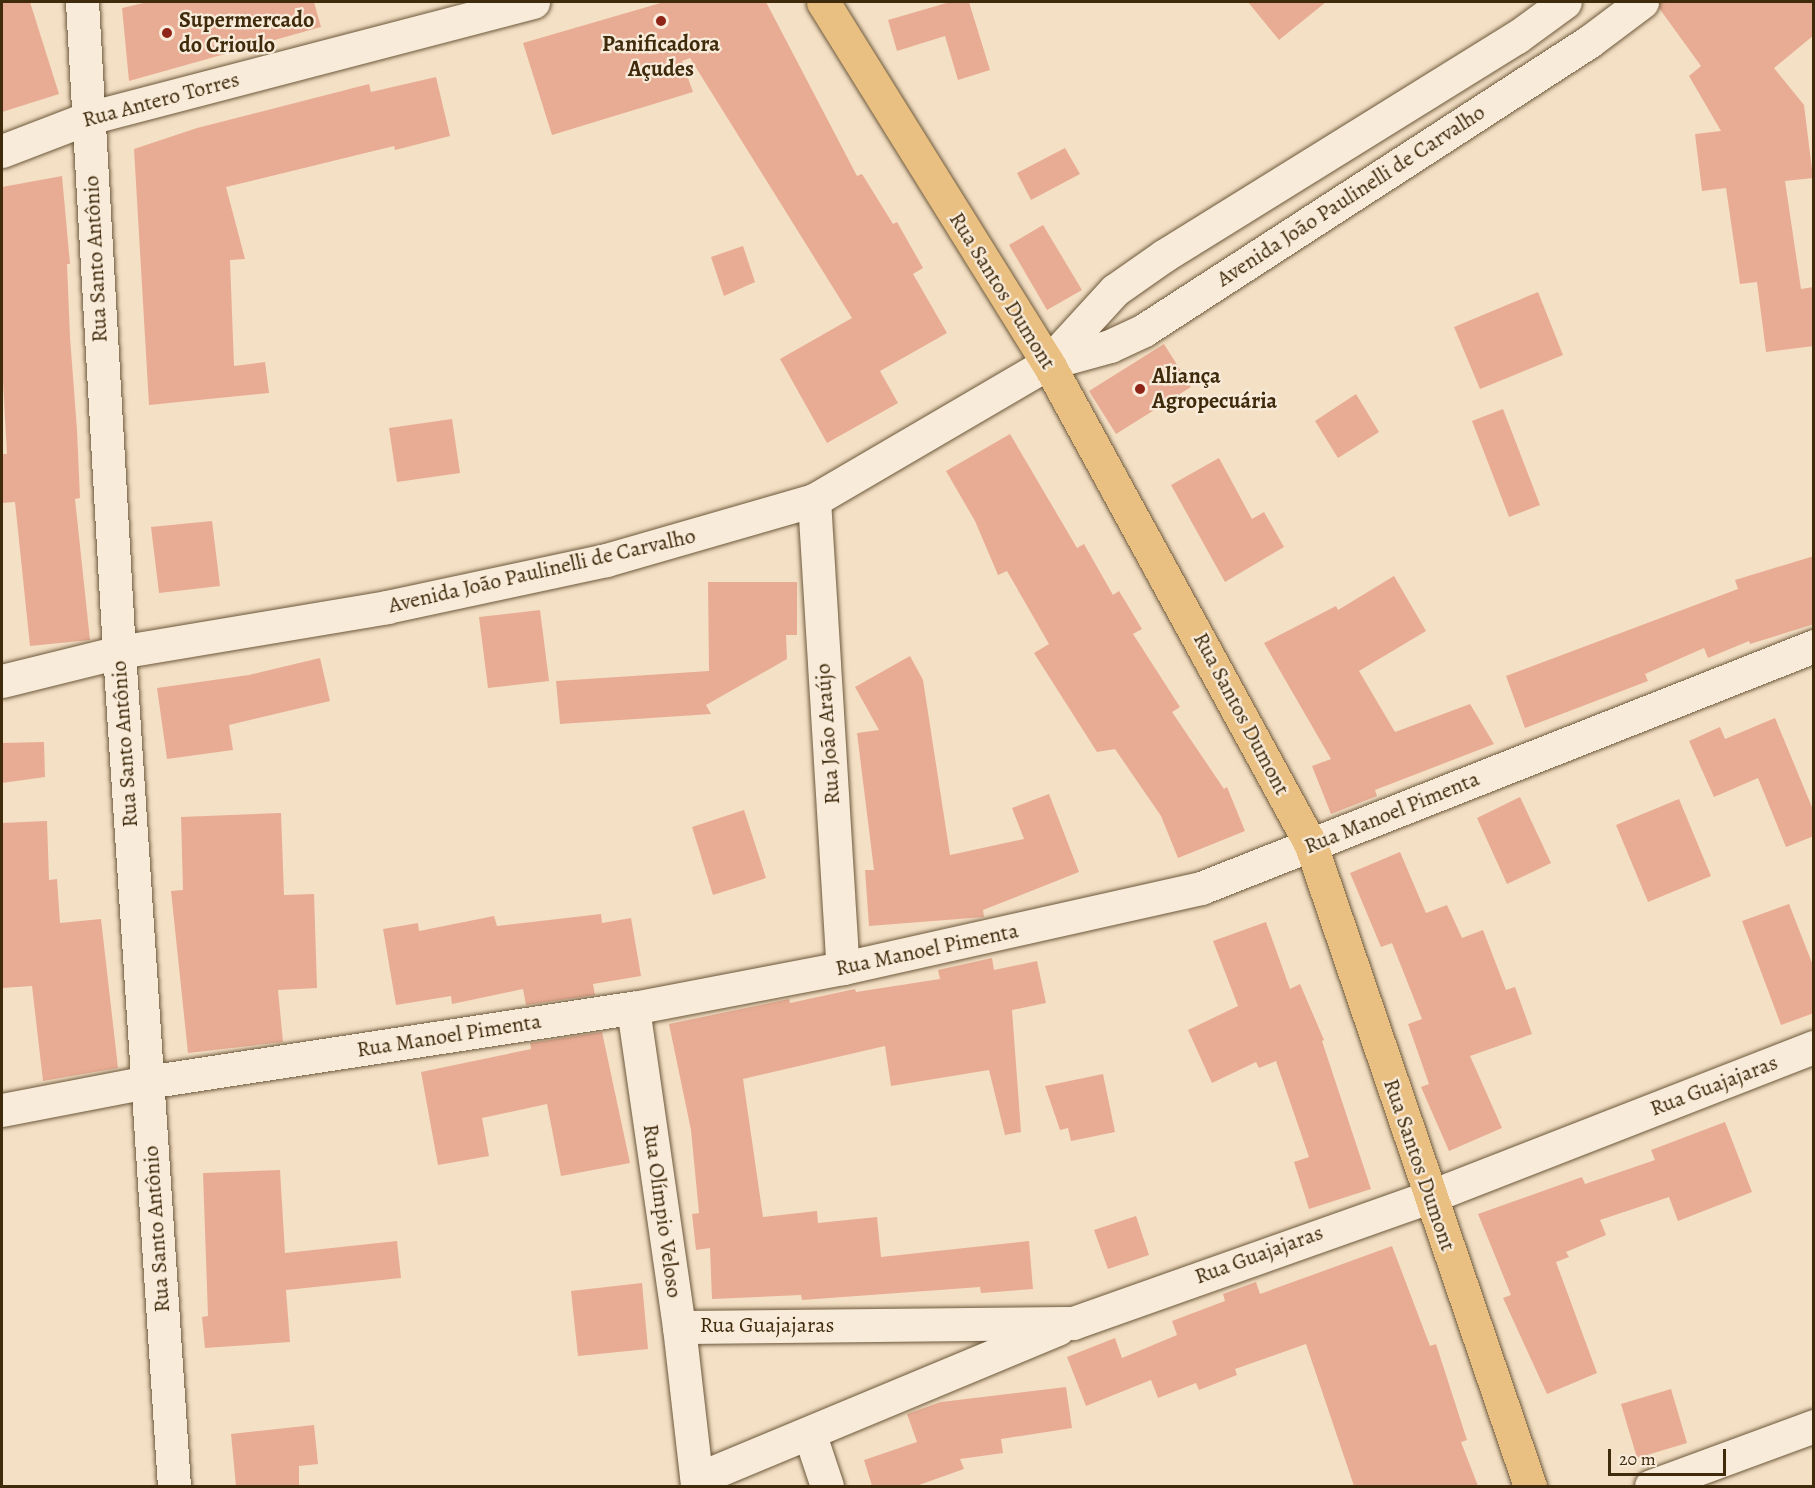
<!DOCTYPE html>
<meta charset="utf-8">
<style>
body{margin:0}
#map{position:relative;width:1815px;height:1488px;overflow:hidden;background:#f4e0c5;font-family:Alegreya,serif}
div>[style]{position:absolute}
.building>*{inset:0;background:#e8ac94}
.roads{filter:drop-shadow(0 0 2px #6c583a) drop-shadow(0 0 2px #6c583a)}
.minor>*{height:33px;margin:-16.5px;padding:0 16.5px;transform-origin:16.5px;border-radius:16.5px;background:#f8ebd9}
.major>*{height:33px;margin:-16.5px;padding:0 16.5px;transform-origin:16.5px;border-radius:16.5px;background:#eac082}
.dots>*{width:16px;height:16px;translate:-50% -50%;box-sizing:border-box;border:3px solid #f8ebd9;border-radius:50%}
span{translate:-50% -50%;white-space:nowrap;text-align:center;line-height:1.15;-webkit-text-stroke:4.5px #f8ebd9;paint-order:stroke}
.poi-label{font-size:22px;color:#3f2a0c;font-weight:700}
.left{translate:0 -50%;text-align:left}
.street-label{font-size:22px;color:#3f2a0c}
.frame{position:absolute;inset:0;border:3px solid #3f2a0c;pointer-events:none}
.scale{position:absolute;left:1608px;top:1449px;width:118px;height:27px;box-sizing:border-box;border:3px solid #3f2a0c;border-top:0;padding-left:8px;font-size:18px;line-height:21px;white-space:nowrap;color:#3f2a0c;-webkit-text-stroke:4px #f8ebd9;paint-order:stroke}
</style>
<div id="map">
<div class="building">
<div style="clip-path:polygon(2px 2px,30px 2px,59px 94px,2px 112px)"></div>
<div style="clip-path:polygon(148px 2px,314px 2px,321px 27px,129px 81px,122px 8px)"></div>
<div style="clip-path:polygon(664px 2px,766px 2px,857px 176px,862px 174px,893px 224px,897px 222px,923px 268px,913px 274px,947px 333px,880px 371px,898px 403px,827px 443px,780px 359px,852px 318px,690px 58px,682px 61px,693px 92px,552px 135px,523px 43px)"></div>
<div style="clip-path:polygon(950px 2px,969px 2px,990px 70px,958px 80px,945px 36px,897px 51px,888px 20px)"></div>
<div style="clip-path:polygon(1248px 2px,1326px 2px,1279px 40px)"></div>
<div style="clip-path:polygon(1660px 2px,1814px 2px,1814px 35px,1774px 68px,1804px 105px,1813px 178px,1785px 181px,1801px 289px,1814px 287px,1814px 346px,1766px 352px,1757px 282px,1740px 284px,1726px 188px,1702px 191px,1695px 134px,1721px 131px,1689px 76px,1701px 66px,1659px 8px)"></div>
<div style="clip-path:polygon(436px 77px,450px 136px,395px 150px,394px 146px,226px 187px,245px 259px,230px 260px,234px 366px,265px 362px,269px 393px,149px 405px,134px 149px,197px 128px,369px 84px,371px 92px)"></div>
<div style="clip-path:polygon(1065px 148px,1080px 174px,1031px 200px,1017px 173px)"></div>
<div style="clip-path:polygon(62px 176px,70px 264px,67px 264px,70px 337px,77px 430px,80px 498px,75px 499px,90px 640px,30px 646px,15px 502px,2px 503px,2px 454px,7px 454px,2px 363px,2px 187px)"></div>
<div style="clip-path:polygon(1043px 225px,1082px 290px,1047px 310px,1009px 245px)"></div>
<div style="clip-path:polygon(743px 246px,755px 282px,724px 296px,711px 257px)"></div>
<div style="clip-path:polygon(1538px 292px,1563px 355px,1480px 389px,1454px 327px)"></div>
<div style="clip-path:polygon(1164px 344px,1191px 387px,1116px 434px,1089px 391px)"></div>
<div style="clip-path:polygon(1356px 394px,1379px 432px,1338px 458px,1315px 421px)"></div>
<div style="clip-path:polygon(1503px 409px,1540px 505px,1509px 517px,1472px 421px)"></div>
<div style="clip-path:polygon(452px 419px,460px 473px,397px 482px,389px 428px)"></div>
<div style="clip-path:polygon(1010px 434px,1077px 548px,1084px 544px,1113px 595px,1119px 591px,1142px 629px,1133px 634px,1180px 707px,1172px 712px,1224px 789px,1227px 787px,1245px 831px,1178px 858px,1161px 816px,1115px 749px,1097px 752px,1034px 653px,1049px 644px,1007px 571px,998px 575px,975px 521px,946px 471px)"></div>
<div style="clip-path:polygon(1219px 458px,1252px 519px,1264px 512px,1284px 547px,1225px 582px,1171px 485px)"></div>
<div style="clip-path:polygon(212px 521px,220px 586px,159px 593px,151px 527px)"></div>
<div style="clip-path:polygon(1814px 556px,1814px 624px,1750px 644px,1749px 641px,1708px 658px,1704px 648px,1645px 674px,1648px 681px,1525px 728px,1506px 676px,1738px 589px,1735px 580px)"></div>
<div style="clip-path:polygon(1394px 576px,1426px 631px,1359px 671px,1395px 732px,1470px 704px,1494px 744px,1375px 790px,1377px 796px,1331px 814px,1312px 766px,1331px 759px,1264px 643px,1336px 606px,1338px 610px)"></div>
<div style="clip-path:polygon(708px 582px,797px 582px,797px 635px,786px 635px,787px 659px,706px 705px,711px 714px,560px 724px,556px 681px,709px 671px)"></div>
<div style="clip-path:polygon(540px 610px,549px 681px,488px 688px,479px 617px)"></div>
<div style="clip-path:polygon(910px 656px,923px 680px,950px 855px,1024px 839px,1012px 808px,1049px 794px,1079px 872px,983px 910px,984px 917px,869px 926px,865px 870px,874px 870px,857px 733px,879px 730px,855px 687px)"></div>
<div style="clip-path:polygon(320px 658px,330px 701px,229px 725px,233px 750px,167px 759px,157px 688px,249px 675px)"></div>
<div style="clip-path:polygon(1775px 718px,1814px 812px,1814px 836px,1786px 847px,1758px 778px,1714px 797px,1689px 741px,1720px 727px,1725px 739px)"></div>
<div style="clip-path:polygon(44px 742px,45px 777px,2px 783px,2px 743px)"></div>
<div style="clip-path:polygon(1520px 797px,1551px 863px,1507px 884px,1477px 818px)"></div>
<div style="clip-path:polygon(1679px 799px,1711px 876px,1648px 902px,1616px 825px)"></div>
<div style="clip-path:polygon(744px 810px,766px 878px,713px 895px,692px 827px)"></div>
<div style="clip-path:polygon(281px 813px,284px 895px,314px 894px,317px 988px,278px 990px,283px 1042px,188px 1053px,171px 891px,183px 890px,181px 817px)"></div>
<div style="clip-path:polygon(47px 821px,49px 880px,57px 879px,60px 923px,101px 919px,118px 1068px,43px 1081px,32px 986px,2px 988px,2px 823px)"></div>
<div style="clip-path:polygon(1400px 852px,1426px 913px,1447px 905px,1462px 938px,1483px 930px,1506px 990px,1515px 987px,1532px 1034px,1470px 1056px,1502px 1128px,1449px 1151px,1421px 1087px,1429px 1084px,1408px 1024px,1422px 1019px,1392px 943px,1381px 947px,1350px 873px)"></div>
<div style="clip-path:polygon(1789px 904px,1814px 968px,1814px 1013px,1781px 1025px,1742px 921px)"></div>
<div style="clip-path:polygon(601px 914px,602px 923px,631px 918px,641px 976px,593px 984px,595px 995px,526px 1005px,523px 989px,452px 1004px,451px 996px,396px 1005px,383px 929px,418px 923px,419px 931px,494px 916px,497px 926px)"></div>
<div style="clip-path:polygon(1266px 922px,1290px 989px,1300px 984px,1324px 1040px,1322px 1041px,1371px 1189px,1309px 1209px,1294px 1162px,1309px 1157px,1276px 1061px,1259px 1068px,1256px 1062px,1212px 1083px,1188px 1030px,1238px 1006px,1213px 941px)"></div>
<div style="clip-path:polygon(992px 958px,994px 970px,1037px 961px,1046px 1003px,1012px 1010px,1021px 1132px,1005px 1135px,989px 1070px,891px 1086px,885px 1046px,743px 1079px,763px 1217px,817px 1211px,818px 1223px,877px 1217px,881px 1257px,1029px 1241px,1033px 1289px,981px 1293px,980px 1287px,802px 1300px,801px 1295px,712px 1299px,710px 1248px,696px 1250px,692px 1214px,699px 1213px,691px 1130px,669px 1024px,789px 999px,790px 1003px,855px 989px,856px 992px,940px 979px,938px 970px)"></div>
<div style="clip-path:polygon(602px 1032px,630px 1163px,561px 1176px,547px 1104px,482px 1118px,489px 1156px,438px 1165px,421px 1072px,531px 1049px,530px 1043px)"></div>
<div style="clip-path:polygon(1103px 1074px,1115px 1132px,1071px 1141px,1068px 1128px,1060px 1130px,1045px 1086px)"></div>
<div style="clip-path:polygon(1725px 1122px,1752px 1192px,1678px 1221px,1669px 1197px,1600px 1220px,1606px 1235px,1566px 1252px,1569px 1257px,1556px 1262px,1597px 1373px,1547px 1394px,1503px 1298px,1511px 1295px,1478px 1214px,1582px 1177px,1585px 1184px,1655px 1160px,1651px 1150px)"></div>
<div style="clip-path:polygon(280px 1170px,285px 1253px,397px 1241px,401px 1278px,286px 1290px,290px 1342px,205px 1348px,202px 1317px,208px 1316px,203px 1173px)"></div>
<div style="clip-path:polygon(1136px 1216px,1149px 1255px,1108px 1269px,1094px 1230px)"></div>
<div style="clip-path:polygon(1392px 1246px,1430px 1346px,1436px 1344px,1467px 1440px,1461px 1442px,1478px 1486px,1354px 1486px,1306px 1344px,1235px 1369px,1237px 1375px,1199px 1390px,1196px 1383px,1158px 1398px,1151px 1380px,1086px 1406px,1067px 1357px,1115px 1338px,1122px 1358px,1177px 1335px,1172px 1321px,1225px 1301px,1223px 1294px,1256px 1282px,1260px 1294px)"></div>
<div style="clip-path:polygon(642px 1283px,648px 1349px,578px 1356px,571px 1291px)"></div>
<div style="clip-path:polygon(1066px 1387px,1072px 1428px,1001px 1439px,1003px 1453px,960px 1459px,964px 1469px,916px 1486px,872px 1486px,864px 1460px,917px 1442px,907px 1414px,941px 1402px)"></div>
<div style="clip-path:polygon(1671px 1389px,1687px 1443px,1637px 1458px,1621px 1404px)"></div>
<div style="clip-path:polygon(314px 1425px,318px 1464px,299px 1466px,299px 1486px,236px 1486px,231px 1434px)"></div>
</div>
<div class="roads">
<div class="minor">
<div style="left:82px;top:2px;width:651px;rotate:86.74deg"></div>
<div style="left:119px;top:652px;width:836px;rotate:86.23deg"></div>
<div style="left:2px;top:151px;width:92px;rotate:-21deg"></div>
<div style="left:88px;top:118px;width:460px;rotate:-14.6deg"></div>
<div style="left:1048px;top:363px;width:99px;rotate:-47.5deg"></div>
<div style="left:1115px;top:290px;width:61px;rotate:-35deg"></div>
<div style="left:1165px;top:255px;width:414px;rotate:-31.8deg"></div>
<div style="left:1517px;top:37px;width:59px;rotate:-36.1deg"></div>
<div style="left:814px;top:500px;width:469px;rotate:86.5deg"></div>
<div style="left:2px;top:681px;width:121px;rotate:-13.9deg"></div>
<div style="left:119px;top:652px;width:272px;rotate:-9.5deg"></div>
<div style="left:387px;top:607px;width:224px;rotate:-12.1deg"></div>
<div style="left:606px;top:560px;width:216px;rotate:-16.1deg"></div>
<div style="left:814px;top:500px;width:271px;rotate:-30.3deg"></div>
<div style="left:1048px;top:363px;width:64px;rotate:-15.3deg"></div>
<div style="left:1110px;top:346px;width:38px;rotate:-25deg"></div>
<div style="left:1144px;top:330px;width:531px;rotate:-32.94deg"></div>
<div style="left:1590px;top:41px;width:65px;rotate:-36.9deg"></div>
<div style="left:633px;top:1008px;width:322px;rotate:81.8deg"></div>
<div style="left:679px;top:1327px;width:160px;rotate:83.5deg"></div>
<div style="left:2px;top:1110px;width:148px;rotate:-10.9deg"></div>
<div style="left:147px;top:1082px;width:492px;rotate:-8.7deg"></div>
<div style="left:633px;top:1008px;width:214px;rotate:-10.8deg"></div>
<div style="left:843px;top:968px;width:367px;rotate:-12.6deg"></div>
<div style="left:1201px;top:888px;width:659px;rotate:-21.54deg"></div>
<div style="left:679px;top:1327px;width:394px;rotate:-0.6deg"></div>
<div style="left:1073px;top:1323px;width:378px;rotate:-19.5deg"></div>
<div style="left:1429px;top:1197px;width:413px;rotate:-21.3deg"></div>
<div style="left:810px;top:1435px;width:54px;rotate:71.6deg"></div>
<div style="left:697px;top:1479px;width:391px;rotate:-22.6deg"></div>
<div style="left:1651px;top:1486px;width:174px;rotate:-20.2deg"></div>
</div>
<div class="major">
<div style="left:823px;top:2px;width:425px;rotate:58.1deg"></div>
<div style="left:1048px;top:363px;width:549px;rotate:61.38deg"></div>
<div style="left:1311px;top:845px;width:677px;rotate:71.14deg"></div>
</div>
</div>
<div class="dots">
<div style="left:661px;top:21px;background:#8f2418"></div>
<div style="left:167px;top:33px;background:#8f2418"></div>
<div style="left:1140px;top:389px;background:#8f2418"></div>
</div>
<div class="poi-label">
<span class="left" style="left:179px;top:33px">Supermercado<br>do Crioulo</span>
<span style="left:661px;top:57px">Panificadora<br>Açudes</span>
<span class="left" style="left:1152px;top:389px">Aliança<br>Agropecuária</span>
</div>
<div class="street-label">
<span style="left:161px;top:100px;rotate:-15deg">Rua Antero Torres</span>
<span style="left:1351px;top:196px;rotate:-33deg">Avenida João Paulinelli de Carvalho</span>
<span style="left:96px;top:259px;rotate:-93deg">Rua Santo Antônio</span>
<span style="left:1002px;top:291px;rotate:58deg">Rua Santos Dumont</span>
<span style="left:542px;top:571px;rotate:-13deg">Avenida João Paulinelli de Carvalho</span>
<span style="left:1241px;top:714px;rotate:62deg">Rua Santos Dumont</span>
<span style="left:828px;top:734px;rotate:-94deg">Rua João Araújo</span>
<span style="left:125px;top:744px;rotate:-94deg">Rua Santo Antônio</span>
<span style="left:1392px;top:813px;rotate:-22deg">Rua Manoel Pimenta</span>
<span style="left:927px;top:950px;rotate:-12deg">Rua Manoel Pimenta</span>
<span style="left:449px;top:1036px;rotate:-9deg">Rua Manoel Pimenta</span>
<span style="left:1714px;top:1086px;rotate:-21deg">Rua Guajajaras</span>
<span style="left:1419px;top:1165px;rotate:71deg">Rua Santos Dumont</span>
<span style="left:662px;top:1211px;rotate:82deg">Rua Olímpio Veloso</span>
<span style="left:157px;top:1229px;rotate:-94deg">Rua Santo Antônio</span>
<span style="left:1259px;top:1255px;rotate:-20deg">Rua Guajajaras</span>
<span style="left:767px;top:1326px">Rua Guajajaras</span>
</div>
<div class="frame"></div>
<div class="scale">20 m</div>
</div>
